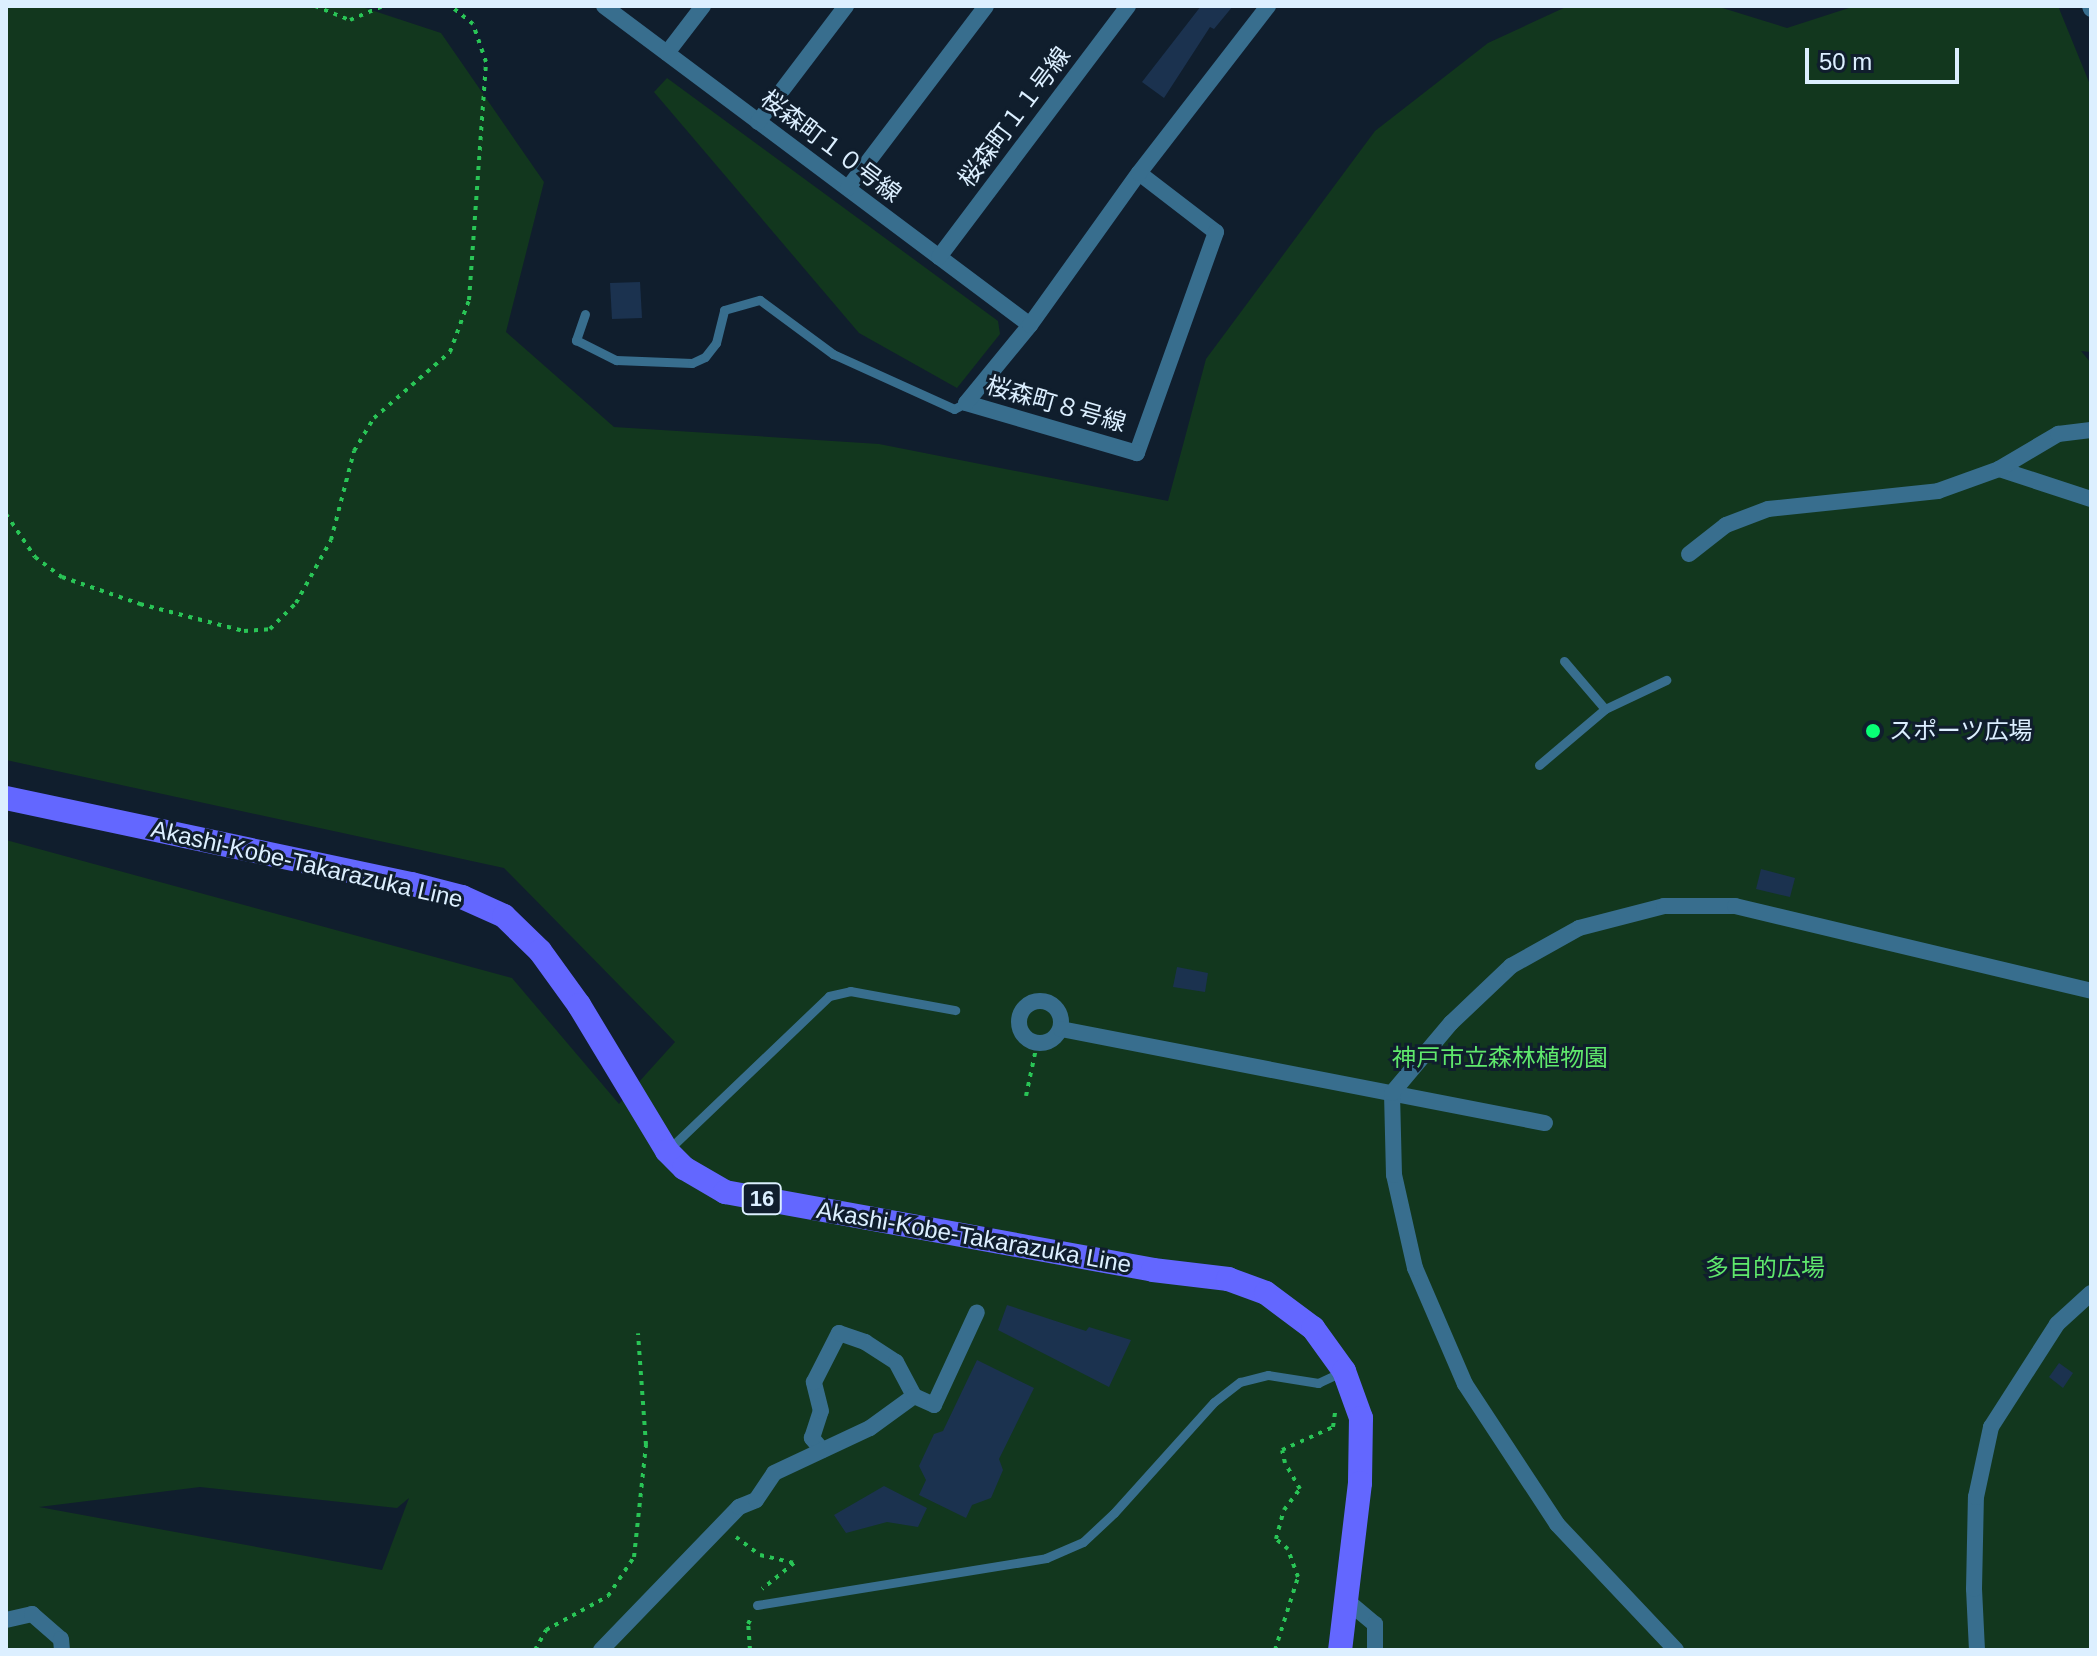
<!DOCTYPE html>
<meta charset="utf-8">
<style>
body{margin:0}
#map{position:relative;width:2097px;height:1656px;overflow:hidden;background:#101e2d;font-family:Helvetica,"Noto Sans JP",sans-serif}
div>[style]{position:absolute}
.green>*{inset:0;background:#12371e}
.building>*{inset:0;background:#1b324f}
.path>*{height:4px;margin-top:-2px;transform-origin:0;background:repeating-linear-gradient(90deg,#29c556 0 4px,transparent 0 10px)}
.lane>*{height:9px;margin:-4.5px;padding:0 4.5px;transform-origin:4.5px;border-radius:4.5px;background:#386e8e}
.street>*{height:16px;margin:-8px;padding:0 8px;transform-origin:8px;border-radius:8px;background:#386e8e}
.street>.ring{margin:-8px;padding:0;box-sizing:content-box;background:none;border:16px solid #386e8e;border-radius:50%}
.primary>*{height:24px;margin:-12px;padding:0 12px;transform-origin:12px;border-radius:12px;background:#6367ff}
.dots>*{width:22px;height:22px;translate:-50% -50%;box-sizing:border-box;border:4px solid #101e2d;border-radius:50%}
span{translate:-50% -50%;white-space:nowrap;text-align:center;line-height:1.15;-webkit-text-stroke:6px #101e2d;paint-order:stroke}
.shield-label span{padding:2px 6px;background:#101e2d;border:2px solid;border-radius:6px;-webkit-text-stroke-width:0}
.shield-label{font-size:22px;color:#dcefff;font-weight:700}
.street-label{font-size:24px;color:#dcefff}
.poi-label{font-size:24px;color:#dcefff}
.left{translate:0 -50%;text-align:left}
.park-label{font-size:24px;color:#5fe86c}
.frame{position:absolute;inset:0;border:8px solid #dcefff;pointer-events:none}
.scale{position:absolute;left:1805px;top:48px;width:154px;height:36px;box-sizing:border-box;border:4px solid #dcefff;border-top:0;padding-left:10px;font-size:24px;line-height:28px;white-space:nowrap;color:#dcefff;-webkit-text-stroke:6px #101e2d;paint-order:stroke}
</style>
<div id="map">
<div class="green">
<div style="clip-path:polygon(evenodd,6px 6px,359px 6px,441px 33px,544px 182px,506px 332px,614px 427px,879px 444px,1168px 501px,1206px 359px,1375px 131px,1488px 43px,1568px 6px,1716px 6px,1787px 28px,1855px 6px,2058px 6px,2091px 87px,2091px 352px,2081px 351px,2091px 363px,2091px 1650px,6px 1650px,6px 840px,512px 978px,619px 1104px,675px 1042px,504px 868px,6px 760px,6px 6px,200px 1487px,397px 1508px,409px 1498px,382px 1570px,39px 1507px,200px 1487px)"></div>
<div style="clip-path:polygon(667px 78px,998px 321px,1000px 334px,957px 388px,859px 333px,654px 92px)"></div>
</div>
<div class="building">
<div style="clip-path:polygon(1201px 6px,1233px 6px,1214px 29px,1210px 27px,1164px 98px,1142px 82px)"></div>
<div style="clip-path:polygon(640px 282px,642px 318px,612px 319px,610px 283px)"></div>
<div style="clip-path:polygon(1761px 869px,1795px 878px,1790px 897px,1756px 889px)"></div>
<div style="clip-path:polygon(1177px 967px,1208px 973px,1205px 992px,1173px 987px)"></div>
<div style="clip-path:polygon(1007px 1305px,1086px 1331px,1089px 1327px,1131px 1340px,1109px 1387px,998px 1330px)"></div>
<div style="clip-path:polygon(977px 1360px,1034px 1388px,999px 1459px,1003px 1470px,991px 1498px,972px 1505px,966px 1518px,919px 1495px,926px 1480px,919px 1466px,934px 1434px,943px 1431px)"></div>
<div style="clip-path:polygon(2059px 1363px,2073px 1373px,2063px 1388px,2049px 1377px)"></div>
<div style="clip-path:polygon(884px 1486px,927px 1508px,918px 1527px,887px 1522px,846px 1533px,834px 1515px)"></div>
</div>
<div class="path">
<div style="left:315px;top:6px;width:38px;rotate:22deg"></div>
<div style="left:350px;top:20px;width:36px;rotate:-23deg"></div>
<div style="left:6px;top:514px;width:52px;rotate:56deg"></div>
<div style="left:35px;top:557px;width:34px;rotate:37deg"></div>
<div style="left:62px;top:577px;width:83px;rotate:19.1deg"></div>
<div style="left:140px;top:604px;width:107px;rotate:14.6deg"></div>
<div style="left:244px;top:631px;width:26px;rotate:-4deg"></div>
<div style="left:270px;top:629px;width:37px;rotate:-45deg"></div>
<div style="left:296px;top:603px;width:72px;rotate:-60.9deg"></div>
<div style="left:331px;top:540px;width:92px;rotate:-75.5deg"></div>
<div style="left:354px;top:451px;width:39px;rotate:-59deg"></div>
<div style="left:374px;top:418px;width:101px;rotate:-41deg"></div>
<div style="left:450px;top:352px;width:55px;rotate:-69.9deg"></div>
<div style="left:469px;top:300px;width:239px;rotate:-85.9deg"></div>
<div style="left:486px;top:62px;width:40px;rotate:-108.9deg"></div>
<div style="left:473px;top:24px;width:28px;rotate:-141deg"></div>
<div style="left:1026px;top:1096px;width:53px;rotate:-78.1deg"></div>
<div style="left:736px;top:1537px;width:30px;rotate:37deg"></div>
<div style="left:760px;top:1555px;width:35px;rotate:13deg"></div>
<div style="left:794px;top:1563px;width:41px;rotate:140.9deg"></div>
<div style="left:535px;top:1650px;width:23px;rotate:-61deg"></div>
<div style="left:546px;top:1630px;width:71px;rotate:-28.7deg"></div>
<div style="left:608px;top:1596px;width:47px;rotate:-56.3deg"></div>
<div style="left:634px;top:1557px;width:113px;rotate:-83.9deg"></div>
<div style="left:646px;top:1445px;width:112px;rotate:-94.1deg"></div>
<div style="left:750px;top:1650px;width:26px;rotate:-94deg"></div>
<div style="left:748px;top:1624px;width:9px;rotate:-63deg"></div>
<div style="left:1275px;top:1650px;width:77px;rotate:-72.5deg"></div>
<div style="left:1298px;top:1577px;width:30px;rotate:-110deg"></div>
<div style="left:1288px;top:1549px;width:16px;rotate:-140deg"></div>
<div style="left:1276px;top:1539px;width:30px;rotate:-75deg"></div>
<div style="left:1284px;top:1510px;width:26px;rotate:-53deg"></div>
<div style="left:1300px;top:1489px;width:30px;rotate:-120deg"></div>
<div style="left:1285px;top:1463px;width:13px;rotate:-103deg"></div>
<div style="left:1282px;top:1450px;width:56px;rotate:-24.3deg"></div>
<div style="left:1333px;top:1427px;width:15px;rotate:-82deg"></div>
</div>
<div class="lane">
<div style="left:585px;top:314px;width:28px;rotate:109deg"></div>
<div style="left:576px;top:340px;width:45px;rotate:26.6deg"></div>
<div style="left:616px;top:360px;width:76px;rotate:2.3deg"></div>
<div style="left:692px;top:363px;width:14px;rotate:-25deg"></div>
<div style="left:705px;top:357px;width:18px;rotate:-52deg"></div>
<div style="left:716px;top:343px;width:34px;rotate:-76deg"></div>
<div style="left:724px;top:310px;width:37px;rotate:-16deg"></div>
<div style="left:760px;top:300px;width:91px;rotate:36.5deg"></div>
<div style="left:833px;top:354px;width:133px;rotate:24.4deg"></div>
<div style="left:954px;top:409px;width:13px;rotate:-27deg"></div>
<div style="left:1564px;top:661px;width:63px;rotate:49.5deg"></div>
<div style="left:1539px;top:765px;width:87px;rotate:-40.3deg"></div>
<div style="left:1605px;top:709px;width:68px;rotate:-25.4deg"></div>
<div style="left:667px;top:1151px;width:224px;rotate:-43.7deg"></div>
<div style="left:829px;top:996px;width:22px;rotate:-13deg"></div>
<div style="left:850px;top:991px;width:107px;rotate:10.3deg"></div>
<div style="left:757px;top:1605px;width:293px;rotate:-9.2deg"></div>
<div style="left:1046px;top:1558px;width:40px;rotate:-23.4deg"></div>
<div style="left:1083px;top:1542px;width:42px;rotate:-43.1deg"></div>
<div style="left:1114px;top:1513px;width:149px;rotate:-48deg"></div>
<div style="left:1214px;top:1402px;width:33px;rotate:-38deg"></div>
<div style="left:1240px;top:1382px;width:29px;rotate:-14deg"></div>
<div style="left:1268px;top:1375px;width:51px;rotate:9.1deg"></div>
<div style="left:1318px;top:1383px;width:29px;rotate:-25deg"></div>
</div>
<div class="street">
<div style="left:604px;top:6px;width:532px;rotate:36.83deg"></div>
<div style="left:2090px;top:6px;width:3px;rotate:72deg"></div>
<div style="left:667px;top:53px;width:59px;rotate:-52.5deg"></div>
<div style="left:758px;top:122px;width:146px;rotate:-52.8deg"></div>
<div style="left:1139px;top:173px;width:97px;rotate:37.5deg"></div>
<div style="left:1216px;top:232px;width:235px;rotate:109.7deg"></div>
<div style="left:1137px;top:453px;width:178px;rotate:-163.7deg"></div>
<div style="left:966px;top:403px;width:101px;rotate:-50.6deg"></div>
<div style="left:1030px;top:325px;width:187px;rotate:-54.4deg"></div>
<div style="left:1139px;top:173px;width:211px;rotate:-52.3deg"></div>
<div style="left:848px;top:188px;width:228px;rotate:-52.8deg"></div>
<div style="left:939px;top:257px;width:314px;rotate:-53deg"></div>
<div style="left:1999px;top:469px;width:97px;rotate:18.1deg"></div>
<div style="left:1689px;top:554px;width:47px;rotate:-38.1deg"></div>
<div style="left:1726px;top:525px;width:45px;rotate:-20.9deg"></div>
<div style="left:1768px;top:509px;width:171px;rotate:-6deg"></div>
<div style="left:1938px;top:491px;width:65px;rotate:-19.8deg"></div>
<div style="left:1999px;top:469px;width:69px;rotate:-30.7deg"></div>
<div style="left:2058px;top:434px;width:33px;rotate:-7deg"></div>
<div class="ring" style="left:1019px;top:1001px;width:26px;height:26px"></div>
<div style="left:1061px;top:1029px;width:493px;rotate:11deg"></div>
<div style="left:822px;top:1450px;width:16px;rotate:-130deg"></div>
<div style="left:812px;top:1438px;width:28px;rotate:-72deg"></div>
<div style="left:821px;top:1411px;width:30px;rotate:-104deg"></div>
<div style="left:814px;top:1382px;width:55px;rotate:-63deg"></div>
<div style="left:839px;top:1333px;width:28px;rotate:19deg"></div>
<div style="left:865px;top:1342px;width:37px;rotate:33deg"></div>
<div style="left:896px;top:1362px;width:38px;rotate:62deg"></div>
<div style="left:1346px;top:1600px;width:38px;rotate:40deg"></div>
<div style="left:1375px;top:1624px;width:26px;rotate:90deg"></div>
<div style="left:6px;top:1620px;width:27px;rotate:-13deg"></div>
<div style="left:32px;top:1614px;width:38px;rotate:41deg"></div>
<div style="left:61px;top:1639px;width:11px;rotate:85deg"></div>
<div style="left:601px;top:1650px;width:199px;rotate:-46deg"></div>
<div style="left:739px;top:1507px;width:18px;rotate:-22deg"></div>
<div style="left:756px;top:1500px;width:32px;rotate:-56deg"></div>
<div style="left:774px;top:1473px;width:106px;rotate:-25.1deg"></div>
<div style="left:870px;top:1428px;width:54px;rotate:-36deg"></div>
<div style="left:914px;top:1396px;width:22px;rotate:24deg"></div>
<div style="left:934px;top:1405px;width:102px;rotate:-65.2deg"></div>
<div style="left:1676px;top:1650px;width:173px;rotate:-133.4deg"></div>
<div style="left:1557px;top:1524px;width:168px;rotate:-123.3deg"></div>
<div style="left:1465px;top:1384px;width:126px;rotate:-113.3deg"></div>
<div style="left:1415px;top:1268px;width:95px;rotate:-102.7deg"></div>
<div style="left:1394px;top:1175px;width:82px;rotate:-91.4deg"></div>
<div style="left:1392px;top:1093px;width:92px;rotate:-49.9deg"></div>
<div style="left:1451px;top:1023px;width:83px;rotate:-43.5deg"></div>
<div style="left:1511px;top:966px;width:78px;rotate:-29.2deg"></div>
<div style="left:1579px;top:928px;width:88px;rotate:-14.5deg"></div>
<div style="left:1664px;top:906px;width:71px"></div>
<div style="left:1735px;top:906px;width:366px;rotate:13.4deg"></div>
<div style="left:1977px;top:1650px;width:61px;rotate:-92.8deg"></div>
<div style="left:1974px;top:1589px;width:92px;rotate:-88.8deg"></div>
<div style="left:1976px;top:1497px;width:72px;rotate:-77.9deg"></div>
<div style="left:1991px;top:1427px;width:122px;rotate:-57.3deg"></div>
<div style="left:2057px;top:1324px;width:46px;rotate:-42.4deg"></div>
</div>
<div class="primary">
<div style="left:6px;top:798px;width:415px;rotate:12deg"></div>
<div style="left:412px;top:884px;width:52px;rotate:14.6deg"></div>
<div style="left:462px;top:897px;width:46px;rotate:24.3deg"></div>
<div style="left:504px;top:916px;width:50px;rotate:44.2deg"></div>
<div style="left:540px;top:951px;width:67px;rotate:54.2deg"></div>
<div style="left:579px;top:1005px;width:170px;rotate:58.9deg"></div>
<div style="left:667px;top:1151px;width:24px;rotate:45deg"></div>
<div style="left:684px;top:1168px;width:48px;rotate:30.3deg"></div>
<div style="left:725px;top:1192px;width:435px;rotate:10.3deg"></div>
<div style="left:1153px;top:1270px;width:76px;rotate:6.8deg"></div>
<div style="left:1228px;top:1279px;width:40px;rotate:20.2deg"></div>
<div style="left:1266px;top:1293px;width:59px;rotate:36.7deg"></div>
<div style="left:1313px;top:1328px;width:53px;rotate:54.2deg"></div>
<div style="left:1344px;top:1371px;width:50px;rotate:70.1deg"></div>
<div style="left:1361px;top:1418px;width:65px;rotate:90.9deg"></div>
<div style="left:1360px;top:1483px;width:168px;rotate:96.8deg"></div>
</div>
<div class="dots">
<div style="left:1873px;top:731px;background:#08ff76"></div>
</div>
<div class="shield-label">
<span style="left:762px;top:1199px">16</span>
</div>
<div class="street-label">
<span style="left:1014px;top:117px;rotate:-53deg">桜森町１１号線</span>
<span style="left:831px;top:146px;rotate:37deg">桜森町１０号線</span>
<span style="left:1056px;top:404px;rotate:16deg">桜森町８号線</span>
<span style="left:307px;top:864px;rotate:13deg">Akashi-Kobe-Takarazuka Line</span>
<span style="left:974px;top:1237px;rotate:10deg">Akashi-Kobe-Takarazuka Line</span>
</div>
<div class="poi-label">
<span class="left" style="left:1889px;top:731px">スポーツ広場</span>
</div>
<div class="park-label">
<span style="left:1500px;top:1058px">神戸市立森林植物園</span>
<span style="left:1765px;top:1268px">多目的広場</span>
</div>
<div class="frame"></div>
<div class="scale">50 m</div>
</div>
